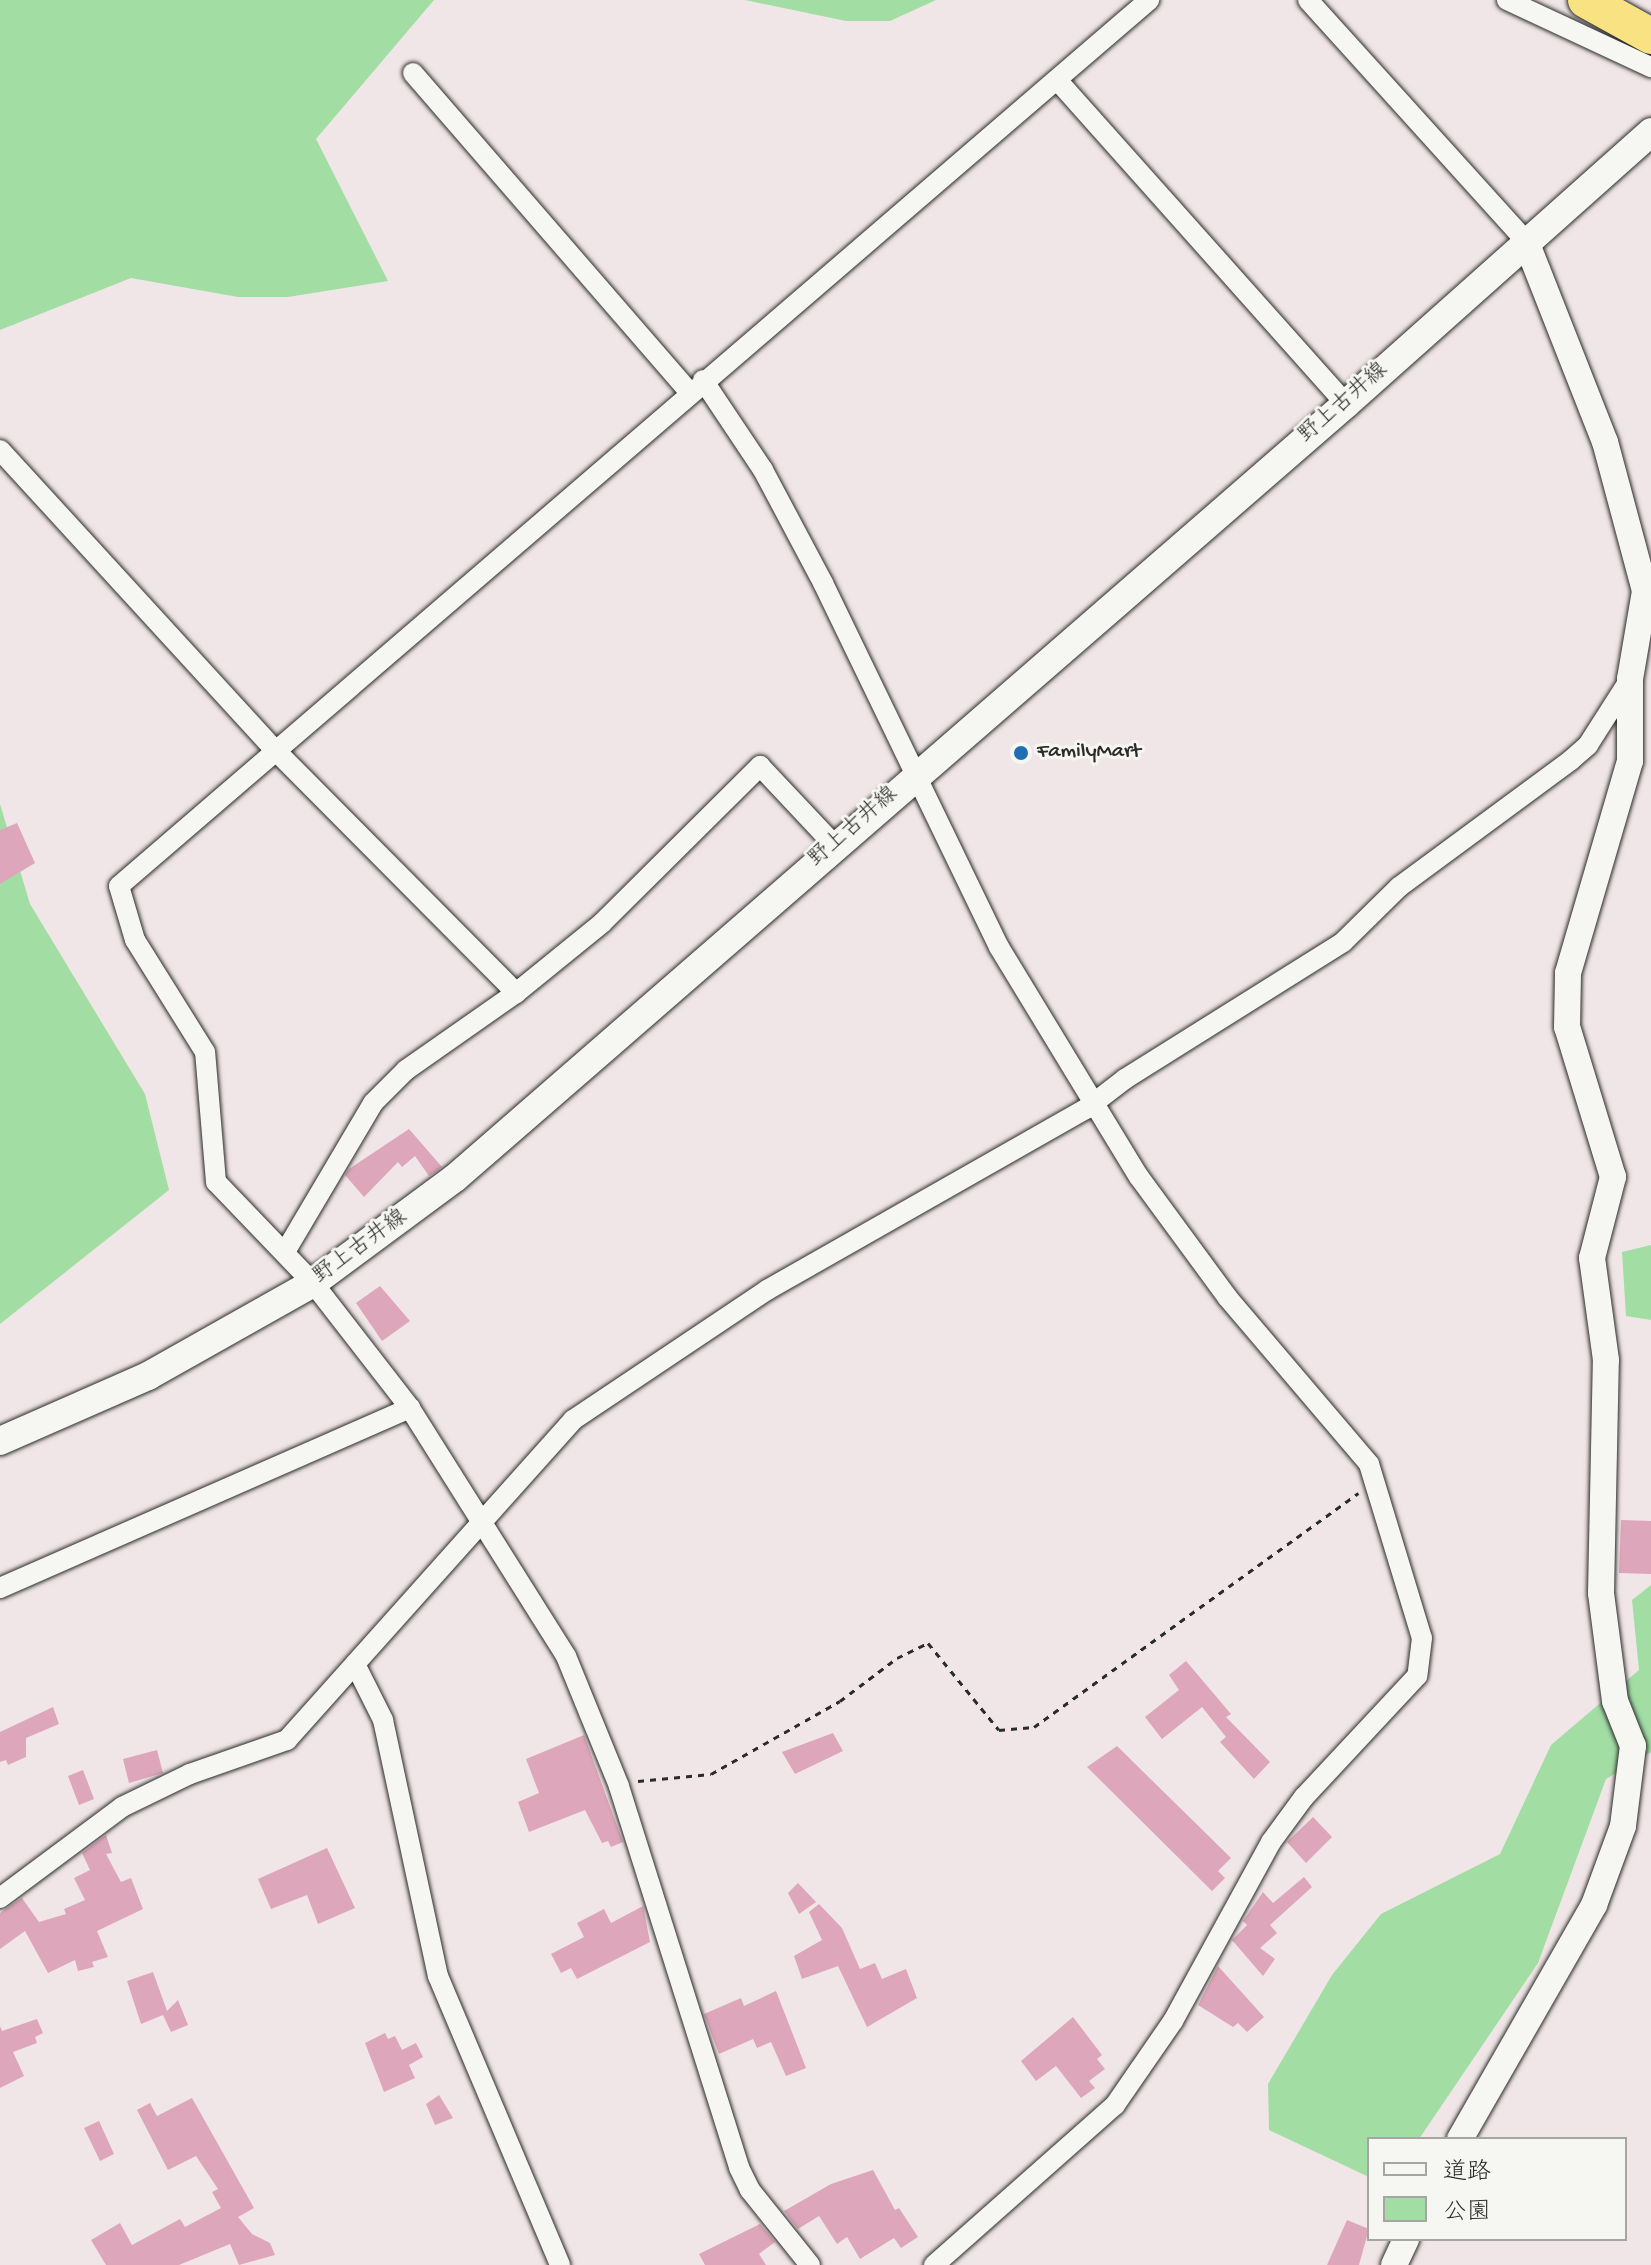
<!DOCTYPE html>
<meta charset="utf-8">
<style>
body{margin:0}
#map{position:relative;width:1651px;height:2265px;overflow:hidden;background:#f1e6e7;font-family:"Gochi Hand","Klee One",sans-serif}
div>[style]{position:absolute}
.green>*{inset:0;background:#a2dda4}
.building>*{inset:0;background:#dea6ba}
.path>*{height:3px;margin-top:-1.5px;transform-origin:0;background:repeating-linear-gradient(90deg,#2b2b2b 0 6px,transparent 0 12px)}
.roads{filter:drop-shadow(0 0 2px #2b2b2b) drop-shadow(0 0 2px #2b2b2b)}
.minor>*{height:20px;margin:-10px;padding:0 10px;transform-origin:10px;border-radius:10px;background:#f6f6f2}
.tertiary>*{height:26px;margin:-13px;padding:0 13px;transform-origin:13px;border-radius:13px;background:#f6f6f2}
.secondary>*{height:28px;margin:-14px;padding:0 14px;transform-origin:14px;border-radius:14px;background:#f6f6f2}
.motorway>*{height:36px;margin:-18px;padding:0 18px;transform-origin:18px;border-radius:18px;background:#f8e281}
.dots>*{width:22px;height:22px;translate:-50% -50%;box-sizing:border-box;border:4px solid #f6f6f2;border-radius:50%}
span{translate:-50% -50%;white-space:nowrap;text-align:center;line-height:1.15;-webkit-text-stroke:6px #f6f6f2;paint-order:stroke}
.street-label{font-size:22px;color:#2b2b2b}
.poi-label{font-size:22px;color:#2b2b2b}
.left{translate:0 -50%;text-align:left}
.legend{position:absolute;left:1367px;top:2137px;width:260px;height:104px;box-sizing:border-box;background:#f6f6f2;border:2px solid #a5a5a2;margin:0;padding:10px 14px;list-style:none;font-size:24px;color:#2b2b2b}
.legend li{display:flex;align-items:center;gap:16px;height:40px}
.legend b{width:40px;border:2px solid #a5a5a2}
</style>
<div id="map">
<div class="green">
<div style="clip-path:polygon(0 0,434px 0,316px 139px,388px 281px,288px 297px,238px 297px,131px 278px,0 330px)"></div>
<div style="clip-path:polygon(745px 0,936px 0,890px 21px,846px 21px)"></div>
<div style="clip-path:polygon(0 804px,30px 904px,145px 1094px,169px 1190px,0 1324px)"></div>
<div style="clip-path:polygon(1651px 1245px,1651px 1320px,1626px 1316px,1622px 1252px)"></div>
<div style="clip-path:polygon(1651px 1585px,1651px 1752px,1606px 1779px,1538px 1963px,1419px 2139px,1369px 2139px,1369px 2177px,1269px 2130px,1268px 2084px,1332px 1975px,1381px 1914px,1500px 1854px,1551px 1745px,1639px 1670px,1632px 1600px)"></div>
</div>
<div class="building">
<div style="clip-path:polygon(17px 823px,35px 863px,0 884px,0 830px)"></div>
<div style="clip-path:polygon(409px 1129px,442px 1167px,429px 1176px,415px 1156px,402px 1167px,398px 1162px,364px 1197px,345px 1175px,349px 1169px)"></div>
<div style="clip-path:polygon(380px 1286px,410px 1321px,382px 1341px,356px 1303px)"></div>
<div style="clip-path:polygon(1621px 1520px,1651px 1521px,1651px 1574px,1619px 1573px)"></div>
<div style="clip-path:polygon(1186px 1661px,1231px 1714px,1226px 1717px,1270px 1762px,1254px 1779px,1220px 1742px,1226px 1737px,1202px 1707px,1162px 1739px,1145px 1717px,1179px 1690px,1169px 1675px)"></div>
<div style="clip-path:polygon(53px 1707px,59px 1724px,26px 1738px,26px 1757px,8px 1765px,6px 1760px,0 1762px,0 1732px)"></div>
<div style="clip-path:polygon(833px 1733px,843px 1751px,795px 1774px,782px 1752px)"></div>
<div style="clip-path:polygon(584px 1735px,623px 1842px,611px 1847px,608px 1841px,602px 1843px,585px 1810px,529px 1832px,518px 1802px,539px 1793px,526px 1759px)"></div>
<div style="clip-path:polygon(1117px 1746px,1231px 1858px,1218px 1871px,1225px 1878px,1212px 1891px,1087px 1767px)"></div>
<div style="clip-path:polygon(157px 1750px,163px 1773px,129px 1783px,123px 1759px)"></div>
<div style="clip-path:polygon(83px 1770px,94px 1799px,79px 1805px,68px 1776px)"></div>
<div style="clip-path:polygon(1313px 1817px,1332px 1837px,1306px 1863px,1287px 1842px)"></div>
<div style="clip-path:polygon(106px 1835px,112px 1853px,106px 1854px,121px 1882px,131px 1878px,143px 1909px,97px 1931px,108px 1957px,92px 1962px,94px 1967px,78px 1971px,75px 1960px,48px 1973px,25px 1931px,0 1949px,0 1913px,22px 1898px,39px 1922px,66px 1914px,64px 1909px,85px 1900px,74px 1878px,90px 1870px,82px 1853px)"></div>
<div style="clip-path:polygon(327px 1848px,355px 1908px,318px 1924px,307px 1895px,271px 1909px,258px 1879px)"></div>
<div style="clip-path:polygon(1304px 1877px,1312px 1887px,1270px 1925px,1277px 1933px,1260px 1948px,1275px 1959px,1263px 1976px,1232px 1940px,1247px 1925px,1243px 1921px,1263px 1892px,1273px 1903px)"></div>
<div style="clip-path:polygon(798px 1883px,816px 1902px,799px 1914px,788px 1893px)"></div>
<div style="clip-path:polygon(819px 1904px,842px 1928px,860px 1969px,875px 1963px,882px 1979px,906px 1969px,917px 1998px,867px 2027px,838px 1966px,802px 1979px,794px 1956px,822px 1940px,809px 1912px)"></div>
<div style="clip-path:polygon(643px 1906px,650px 1942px,577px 1979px,571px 1968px,561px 1973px,551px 1954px,584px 1937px,577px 1923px,604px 1909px,611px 1923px)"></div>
<div style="clip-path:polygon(1218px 1966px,1264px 2017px,1247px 2032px,1238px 2023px,1233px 2027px,1198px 2005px)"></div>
<div style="clip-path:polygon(153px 1972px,167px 2011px,178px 2000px,188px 2025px,171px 2032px,163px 2015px,141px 2024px,127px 1981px)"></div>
<div style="clip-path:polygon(776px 1991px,806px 2068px,786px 2076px,771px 2042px,757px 2048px,753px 2039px,719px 2054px,704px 2014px,741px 1998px,744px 2006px)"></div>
<div style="clip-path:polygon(1073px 2017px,1102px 2055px,1097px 2059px,1105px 2069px,1089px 2081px,1095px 2088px,1081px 2098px,1056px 2066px,1036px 2081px,1021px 2061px)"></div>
<div style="clip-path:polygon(37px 2019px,43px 2033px,35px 2037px,37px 2043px,13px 2052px,24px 2076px,0 2088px,0 2026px,2px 2031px)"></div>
<div style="clip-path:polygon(385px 2033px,388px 2039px,395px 2036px,402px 2050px,416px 2043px,423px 2057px,409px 2065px,415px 2078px,384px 2092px,365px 2043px)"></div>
<div style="clip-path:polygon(439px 2095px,453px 2118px,435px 2125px,426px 2104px)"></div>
<div style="clip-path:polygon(192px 2098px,254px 2208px,238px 2217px,252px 2234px,270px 2243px,275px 2255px,239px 2265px,230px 2244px,179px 2265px,106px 2265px,91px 2240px,120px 2223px,132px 2245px,180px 2219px,185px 2227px,221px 2208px,212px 2192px,218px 2189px,196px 2156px,168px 2170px,137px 2110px,150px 2103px,157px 2116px)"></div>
<div style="clip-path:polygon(99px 2121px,114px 2154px,100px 2161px,84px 2128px)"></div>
<div style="clip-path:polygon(873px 2170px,895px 2210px,899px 2208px,918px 2237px,901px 2248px,894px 2238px,860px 2259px,847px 2237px,837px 2244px,819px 2216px,798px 2229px,784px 2211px,831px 2184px)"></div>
<div style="clip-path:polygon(1347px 2220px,1369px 2229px,1359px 2265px,1327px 2265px)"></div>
<div style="clip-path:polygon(760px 2224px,775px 2242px,759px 2254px,766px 2265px,705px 2265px,699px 2254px)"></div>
</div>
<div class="path">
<div style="left:638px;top:1781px;width:73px;rotate:-5.5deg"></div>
<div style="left:711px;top:1774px;width:148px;rotate:-29.5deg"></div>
<div style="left:840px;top:1701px;width:71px;rotate:-37deg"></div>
<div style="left:897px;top:1658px;width:34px;rotate:-26deg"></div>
<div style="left:928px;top:1643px;width:112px;rotate:50.8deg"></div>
<div style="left:999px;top:1730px;width:35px;rotate:-5deg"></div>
<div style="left:1034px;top:1727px;width:400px;rotate:-35.8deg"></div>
</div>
<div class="roads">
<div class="minor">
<div style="left:1308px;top:0;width:325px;rotate:47.9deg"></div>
<div style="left:1507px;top:0;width:159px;rotate:25deg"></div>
<div style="left:413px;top:73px;width:422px;rotate:49.1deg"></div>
<div style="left:1059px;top:82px;width:431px;rotate:48.3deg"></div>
<div style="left:703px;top:380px;width:108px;rotate:56.3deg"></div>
<div style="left:763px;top:470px;width:128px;rotate:62deg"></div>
<div style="left:823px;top:583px;width:404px;rotate:64.2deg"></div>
<div style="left:999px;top:947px;width:269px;rotate:58.7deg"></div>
<div style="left:1139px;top:1177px;width:149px;rotate:53.7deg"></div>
<div style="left:1227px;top:1297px;width:219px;rotate:49.6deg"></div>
<div style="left:1369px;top:1464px;width:182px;rotate:73.1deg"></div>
<div style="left:1422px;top:1638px;width:38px;rotate:97deg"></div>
<div style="left:1417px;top:1676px;width:166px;rotate:133deg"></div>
<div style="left:1304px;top:1797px;width:56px;rotate:126.3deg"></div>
<div style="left:1271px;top:1842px;width:204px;rotate:118.7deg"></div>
<div style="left:1173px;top:2021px;width:102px;rotate:124.6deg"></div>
<div style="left:1115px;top:2105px;width:242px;rotate:138.5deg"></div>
<div style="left:0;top:450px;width:408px;rotate:47.5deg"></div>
<div style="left:276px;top:751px;width:341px;rotate:45.2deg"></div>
<div style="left:285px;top:1252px;width:173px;rotate:-59.4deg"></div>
<div style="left:373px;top:1103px;width:47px;rotate:-45deg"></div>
<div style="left:406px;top:1070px;width:134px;rotate:-35deg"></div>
<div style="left:516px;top:993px;width:111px;rotate:-39.1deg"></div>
<div style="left:602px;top:923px;width:223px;rotate:-44.8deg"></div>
<div style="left:760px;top:766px;width:110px;rotate:46.8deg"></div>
<div style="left:0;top:1588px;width:448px;rotate:-23.7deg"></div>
<div style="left:355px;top:1664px;width:63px;rotate:63.4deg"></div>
<div style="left:383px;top:1720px;width:262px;rotate:77.9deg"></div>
<div style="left:438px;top:1976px;width:314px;rotate:67.1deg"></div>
<div style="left:0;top:1898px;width:152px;rotate:-36.7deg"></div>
<div style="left:122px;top:1807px;width:76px;rotate:-25.9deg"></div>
<div style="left:190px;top:1774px;width:103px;rotate:-19.3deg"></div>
<div style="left:287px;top:1740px;width:429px;rotate:-48.2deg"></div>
<div style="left:573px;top:1420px;width:234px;rotate:-33.8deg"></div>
<div style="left:767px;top:1290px;width:367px;rotate:-29.6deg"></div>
<div style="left:1086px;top:1109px;width:49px;rotate:-37.6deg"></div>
<div style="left:1125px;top:1079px;width:257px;rotate:-32.1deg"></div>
<div style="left:1343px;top:942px;width:78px;rotate:-44.5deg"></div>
<div style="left:1399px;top:887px;width:214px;rotate:-36.4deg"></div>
<div style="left:1571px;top:760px;width:23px;rotate:-41deg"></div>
<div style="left:1588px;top:745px;width:78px;rotate:-57.5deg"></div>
<div style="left:810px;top:2265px;width:96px;rotate:-128.7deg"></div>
<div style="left:750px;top:2190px;width:25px;rotate:-116deg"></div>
<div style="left:739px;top:2167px;width:399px;rotate:-107.5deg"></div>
<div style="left:619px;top:1786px;width:140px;rotate:-112.2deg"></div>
<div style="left:566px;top:1656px;width:293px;rotate:-122.2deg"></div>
<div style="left:410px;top:1408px;width:158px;rotate:-127.8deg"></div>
<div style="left:313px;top:1283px;width:140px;rotate:-133.8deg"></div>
<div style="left:216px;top:1182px;width:130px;rotate:-94.8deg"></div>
<div style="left:205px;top:1052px;width:132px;rotate:-122deg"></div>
<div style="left:135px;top:940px;width:56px;rotate:-106.5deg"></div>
<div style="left:119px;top:886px;width:1359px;rotate:-40.7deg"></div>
</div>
<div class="tertiary">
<div style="left:1460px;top:2139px;width:270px;rotate:-60.2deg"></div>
<div style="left:1594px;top:1905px;width:84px;rotate:-69.8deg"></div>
<div style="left:1623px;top:1826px;width:81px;rotate:-82.9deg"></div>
<div style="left:1633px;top:1746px;width:48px;rotate:-111.8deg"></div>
<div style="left:1615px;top:1701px;width:109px;rotate:-97.4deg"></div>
<div style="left:1601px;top:1593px;width:233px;rotate:-88.8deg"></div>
<div style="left:1606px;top:1360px;width:103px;rotate:-97.8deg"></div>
<div style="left:1592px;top:1258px;width:84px;rotate:-75.5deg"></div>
<div style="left:1613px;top:1177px;width:157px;rotate:-107deg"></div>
<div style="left:1567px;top:1027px;width:54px;rotate:-88.9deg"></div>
<div style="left:1568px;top:973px;width:221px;rotate:-73.7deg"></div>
<div style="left:1630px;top:761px;width:82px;rotate:-90deg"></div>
<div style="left:1630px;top:679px;width:89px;rotate:-80.3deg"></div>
<div style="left:1645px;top:591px;width:154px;rotate:-105deg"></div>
<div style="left:1605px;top:442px;width:216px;rotate:-111.5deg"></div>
<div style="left:1394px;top:2265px;width:29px;rotate:-65deg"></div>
</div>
<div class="secondary">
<div style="left:0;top:1441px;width:162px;rotate:-23.7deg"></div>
<div style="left:148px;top:1376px;width:189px;rotate:-29.4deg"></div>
<div style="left:313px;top:1283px;width:177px;rotate:-36.5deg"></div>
<div style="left:455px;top:1178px;width:1180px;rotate:-40.98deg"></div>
<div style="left:1346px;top:404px;width:409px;rotate:-41.7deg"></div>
</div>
<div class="motorway">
<div style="left:1586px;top:0;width:74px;rotate:29deg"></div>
</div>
</div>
<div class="dots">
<div style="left:1021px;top:753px;background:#1f6fb2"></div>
</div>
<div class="street-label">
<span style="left:1344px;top:404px;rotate:-41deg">野上古井線</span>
<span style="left:854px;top:828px;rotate:-41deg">野上古井線</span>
<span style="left:361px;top:1248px;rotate:-36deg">野上古井線</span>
</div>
<div class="poi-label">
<span class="left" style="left:1037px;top:753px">FamilyMart</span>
</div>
<ul class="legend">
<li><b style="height:10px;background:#f6f6f2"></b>道路</li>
<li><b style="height:22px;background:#a2dda4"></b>公園</li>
</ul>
</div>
